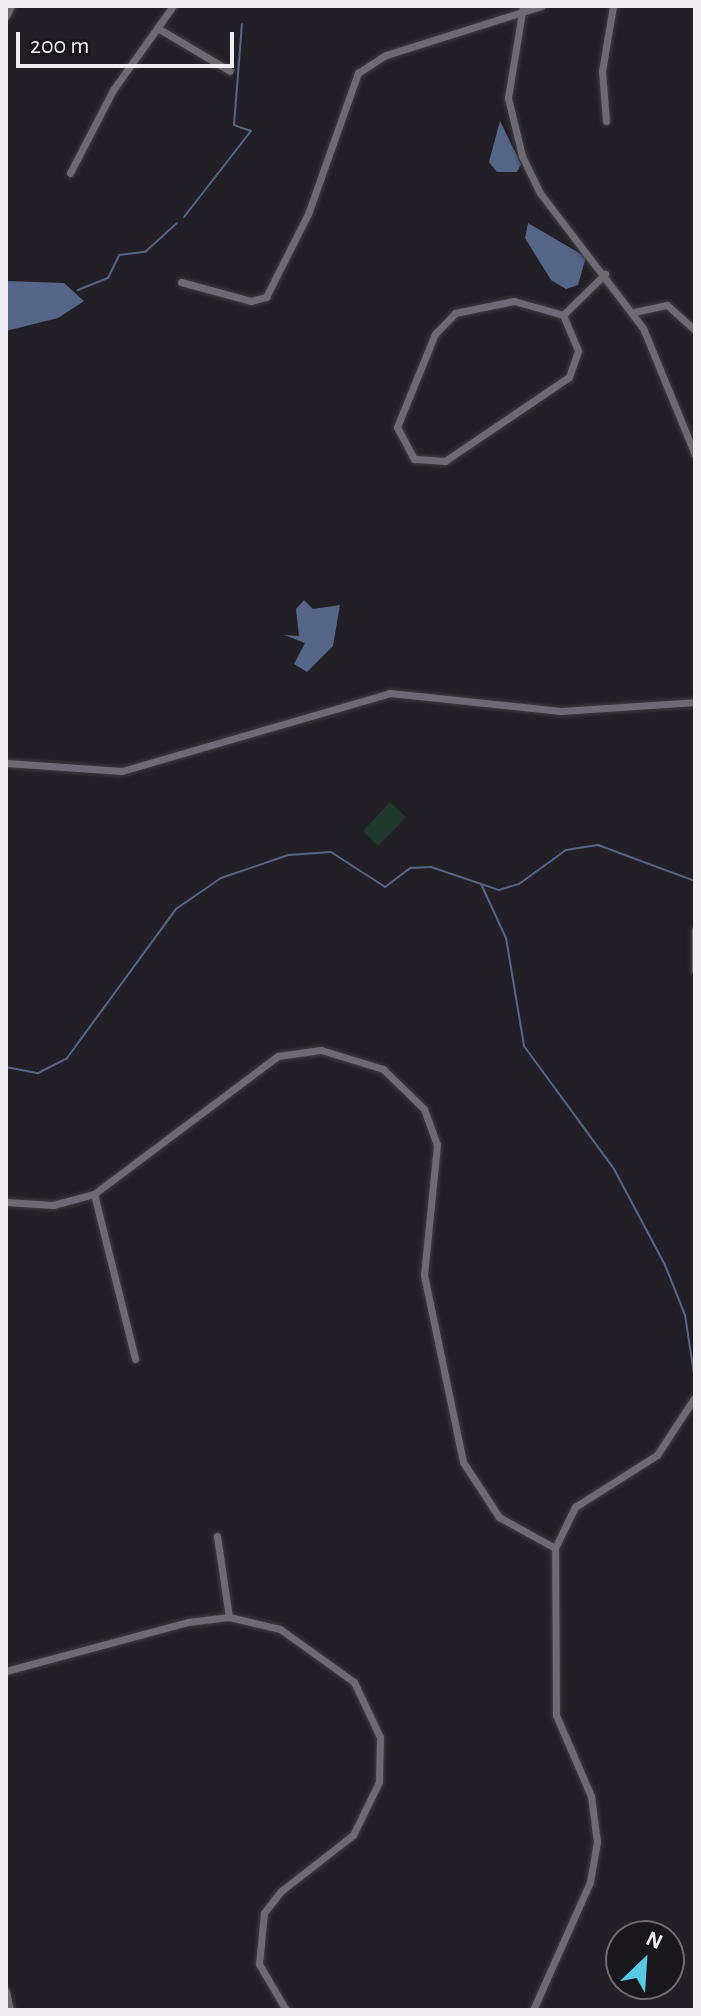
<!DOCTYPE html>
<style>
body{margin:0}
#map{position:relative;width:701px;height:2016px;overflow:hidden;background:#231f26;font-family:"Alegreya Sans",sans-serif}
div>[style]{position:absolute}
.green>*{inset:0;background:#1f382c}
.water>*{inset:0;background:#566688}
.stream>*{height:2px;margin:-1px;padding:0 1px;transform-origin:1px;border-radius:1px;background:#566688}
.roads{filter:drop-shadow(0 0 2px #3e3b41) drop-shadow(0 0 2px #3e3b41)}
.minor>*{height:7px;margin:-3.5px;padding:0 3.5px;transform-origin:3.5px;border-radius:3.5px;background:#6e6972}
span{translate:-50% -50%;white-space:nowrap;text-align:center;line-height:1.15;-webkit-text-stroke:7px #19161c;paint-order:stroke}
.frame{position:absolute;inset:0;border:8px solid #f1eef3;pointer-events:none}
.north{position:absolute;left:605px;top:1920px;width:80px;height:80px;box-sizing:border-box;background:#19161c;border:2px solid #6f6c72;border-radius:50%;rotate:25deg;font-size:22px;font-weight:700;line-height:32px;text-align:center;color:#f1eef3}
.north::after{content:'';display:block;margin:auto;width:28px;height:36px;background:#58c9e3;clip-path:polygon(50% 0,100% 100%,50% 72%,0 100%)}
.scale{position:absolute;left:16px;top:32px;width:218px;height:36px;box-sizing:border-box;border:4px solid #f1eef3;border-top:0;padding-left:10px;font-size:24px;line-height:28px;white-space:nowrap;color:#f1eef3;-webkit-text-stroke:6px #19161c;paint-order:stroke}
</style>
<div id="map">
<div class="green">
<div style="clip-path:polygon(390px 802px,406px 817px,378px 846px,363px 831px)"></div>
</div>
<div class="water">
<div style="clip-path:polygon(500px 121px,521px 164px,517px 172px,497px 172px,489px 162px)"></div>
<div style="clip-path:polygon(528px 223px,586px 257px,578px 285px,566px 289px,551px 280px,525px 238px)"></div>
<div style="clip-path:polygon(6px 281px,64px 283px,84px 301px,58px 318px,6px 331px)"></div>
<div style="clip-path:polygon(304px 600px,313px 609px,340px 605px,333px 646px,307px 672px,294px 664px,305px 643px,284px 635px,299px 636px,296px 609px)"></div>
</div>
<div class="stream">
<div style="left:184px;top:217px;width:109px;rotate:-52.1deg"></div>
<div style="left:251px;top:131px;width:18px;rotate:-161deg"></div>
<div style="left:234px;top:125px;width:101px;rotate:-85.5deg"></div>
<div style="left:78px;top:290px;width:32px;rotate:-22deg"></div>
<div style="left:108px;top:278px;width:25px;rotate:-64deg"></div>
<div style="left:119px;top:255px;width:26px;rotate:-7deg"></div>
<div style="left:145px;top:252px;width:43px;rotate:-42.2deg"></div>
<div style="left:481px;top:884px;width:60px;rotate:65.2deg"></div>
<div style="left:506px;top:938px;width:109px;rotate:80.5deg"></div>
<div style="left:524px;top:1046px;width:152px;rotate:53.8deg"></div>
<div style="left:614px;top:1169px;width:109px;rotate:62deg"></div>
<div style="left:665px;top:1265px;width:54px;rotate:68.2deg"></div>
<div style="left:685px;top:1315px;width:66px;rotate:81.3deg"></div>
<div style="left:6px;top:1067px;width:33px;rotate:11deg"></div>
<div style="left:38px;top:1073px;width:33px;rotate:-27deg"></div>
<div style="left:67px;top:1058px;width:185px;rotate:-53.8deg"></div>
<div style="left:176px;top:909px;width:55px;rotate:-34.6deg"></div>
<div style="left:221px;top:878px;width:71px;rotate:-18.9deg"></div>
<div style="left:288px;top:855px;width:43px;rotate:-4deg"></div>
<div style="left:331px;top:852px;width:64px;rotate:32.9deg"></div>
<div style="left:385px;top:887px;width:31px;rotate:-37deg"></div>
<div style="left:410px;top:868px;width:21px;rotate:-3deg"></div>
<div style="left:431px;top:867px;width:72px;rotate:18.7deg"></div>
<div style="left:499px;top:890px;width:21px;rotate:-17deg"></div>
<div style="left:519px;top:884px;width:58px;rotate:-35.9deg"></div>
<div style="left:566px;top:850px;width:32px;rotate:-9deg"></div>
<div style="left:598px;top:845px;width:103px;rotate:20.4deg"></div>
</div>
<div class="roads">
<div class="minor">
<div style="left:523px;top:6px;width:93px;rotate:99.3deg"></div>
<div style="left:508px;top:98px;width:60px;rotate:76.4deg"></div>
<div style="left:522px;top:156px;width:41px;rotate:64.1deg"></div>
<div style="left:540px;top:193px;width:170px;rotate:52.7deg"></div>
<div style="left:643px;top:328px;width:137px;rotate:67.7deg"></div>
<div style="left:6px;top:16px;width:11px;rotate:-63deg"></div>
<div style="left:161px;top:30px;width:80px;rotate:30.7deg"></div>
<div style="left:606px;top:121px;width:50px;rotate:-94.6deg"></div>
<div style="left:602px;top:71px;width:66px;rotate:-80.4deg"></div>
<div style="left:70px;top:173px;width:93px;rotate:-62.6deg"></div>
<div style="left:113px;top:90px;width:103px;rotate:-54.5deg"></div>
<div style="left:181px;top:282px;width:73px;rotate:15.2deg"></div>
<div style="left:251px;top:301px;width:16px;rotate:-15deg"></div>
<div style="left:266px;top:297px;width:93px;rotate:-63.2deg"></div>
<div style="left:308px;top:214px;width:150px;rotate:-70.5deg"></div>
<div style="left:358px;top:73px;width:33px;rotate:-33deg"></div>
<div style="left:386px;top:55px;width:163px;rotate:-17.5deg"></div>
<div style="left:514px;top:301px;width:51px;rotate:15.9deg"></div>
<div style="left:563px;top:315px;width:39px;rotate:67deg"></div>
<div style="left:578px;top:351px;width:28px;rotate:109deg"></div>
<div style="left:569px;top:377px;width:150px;rotate:145.9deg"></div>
<div style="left:445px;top:461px;width:31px;rotate:-176deg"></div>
<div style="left:414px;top:459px;width:36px;rotate:-118deg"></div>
<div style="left:397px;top:427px;width:100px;rotate:-67.8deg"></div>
<div style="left:435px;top:334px;width:29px;rotate:-46deg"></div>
<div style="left:455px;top:313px;width:60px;rotate:-11.5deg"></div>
<div style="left:634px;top:312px;width:34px;rotate:-12deg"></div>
<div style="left:667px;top:305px;width:38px;rotate:42deg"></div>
<div style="left:563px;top:315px;width:59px;rotate:-44.3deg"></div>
<div style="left:6px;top:763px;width:116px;rotate:3.9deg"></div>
<div style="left:122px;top:771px;width:279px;rotate:-16.2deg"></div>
<div style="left:390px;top:693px;width:172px;rotate:6deg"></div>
<div style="left:561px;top:711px;width:134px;rotate:-3.8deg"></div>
<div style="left:695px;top:930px;width:40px;rotate:90deg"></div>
<div style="left:94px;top:1194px;width:170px;rotate:76deg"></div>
<div style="left:6px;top:1202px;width:47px;rotate:3.7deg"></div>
<div style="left:53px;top:1205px;width:42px;rotate:-15deg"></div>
<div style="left:94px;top:1194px;width:230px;rotate:-36.9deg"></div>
<div style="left:278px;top:1056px;width:43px;rotate:-7.9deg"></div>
<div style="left:321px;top:1050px;width:65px;rotate:17deg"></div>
<div style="left:383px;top:1069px;width:57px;rotate:44.3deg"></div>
<div style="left:424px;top:1109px;width:38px;rotate:70deg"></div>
<div style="left:437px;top:1145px;width:131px;rotate:95.7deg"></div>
<div style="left:424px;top:1275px;width:191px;rotate:78.2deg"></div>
<div style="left:463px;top:1462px;width:66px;rotate:56.8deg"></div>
<div style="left:499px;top:1517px;width:64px;rotate:29deg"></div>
<div style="left:217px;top:1536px;width:82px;rotate:81.6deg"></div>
<div style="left:6px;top:1671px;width:188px;rotate:-15.1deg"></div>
<div style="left:188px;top:1622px;width:41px;rotate:-7deg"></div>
<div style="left:229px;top:1617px;width:52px;rotate:13.2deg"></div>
<div style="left:280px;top:1629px;width:91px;rotate:35.6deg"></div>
<div style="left:354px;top:1682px;width:61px;rotate:64.7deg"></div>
<div style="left:380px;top:1737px;width:45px;rotate:91.3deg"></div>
<div style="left:379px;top:1782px;width:59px;rotate:116.1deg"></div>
<div style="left:353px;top:1835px;width:91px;rotate:142.1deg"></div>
<div style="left:281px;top:1891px;width:28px;rotate:128deg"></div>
<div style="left:264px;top:1913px;width:51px;rotate:95.6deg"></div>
<div style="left:259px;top:1964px;width:53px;rotate:59.6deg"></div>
<div style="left:6px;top:1991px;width:19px;rotate:78deg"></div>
<div style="left:533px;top:2010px;width:140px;rotate:-66deg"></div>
<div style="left:590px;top:1882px;width:41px;rotate:-80.1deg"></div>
<div style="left:597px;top:1842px;width:46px;rotate:-97.4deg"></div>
<div style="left:591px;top:1796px;width:88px;rotate:-113.4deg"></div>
<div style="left:556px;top:1715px;width:167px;rotate:-90.3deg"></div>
<div style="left:555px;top:1548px;width:46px;rotate:-64deg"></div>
<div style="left:575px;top:1507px;width:97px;rotate:-32.4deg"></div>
<div style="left:657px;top:1455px;width:69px;rotate:-56.8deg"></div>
</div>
</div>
<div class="frame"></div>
<div class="north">N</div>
<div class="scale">200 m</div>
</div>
